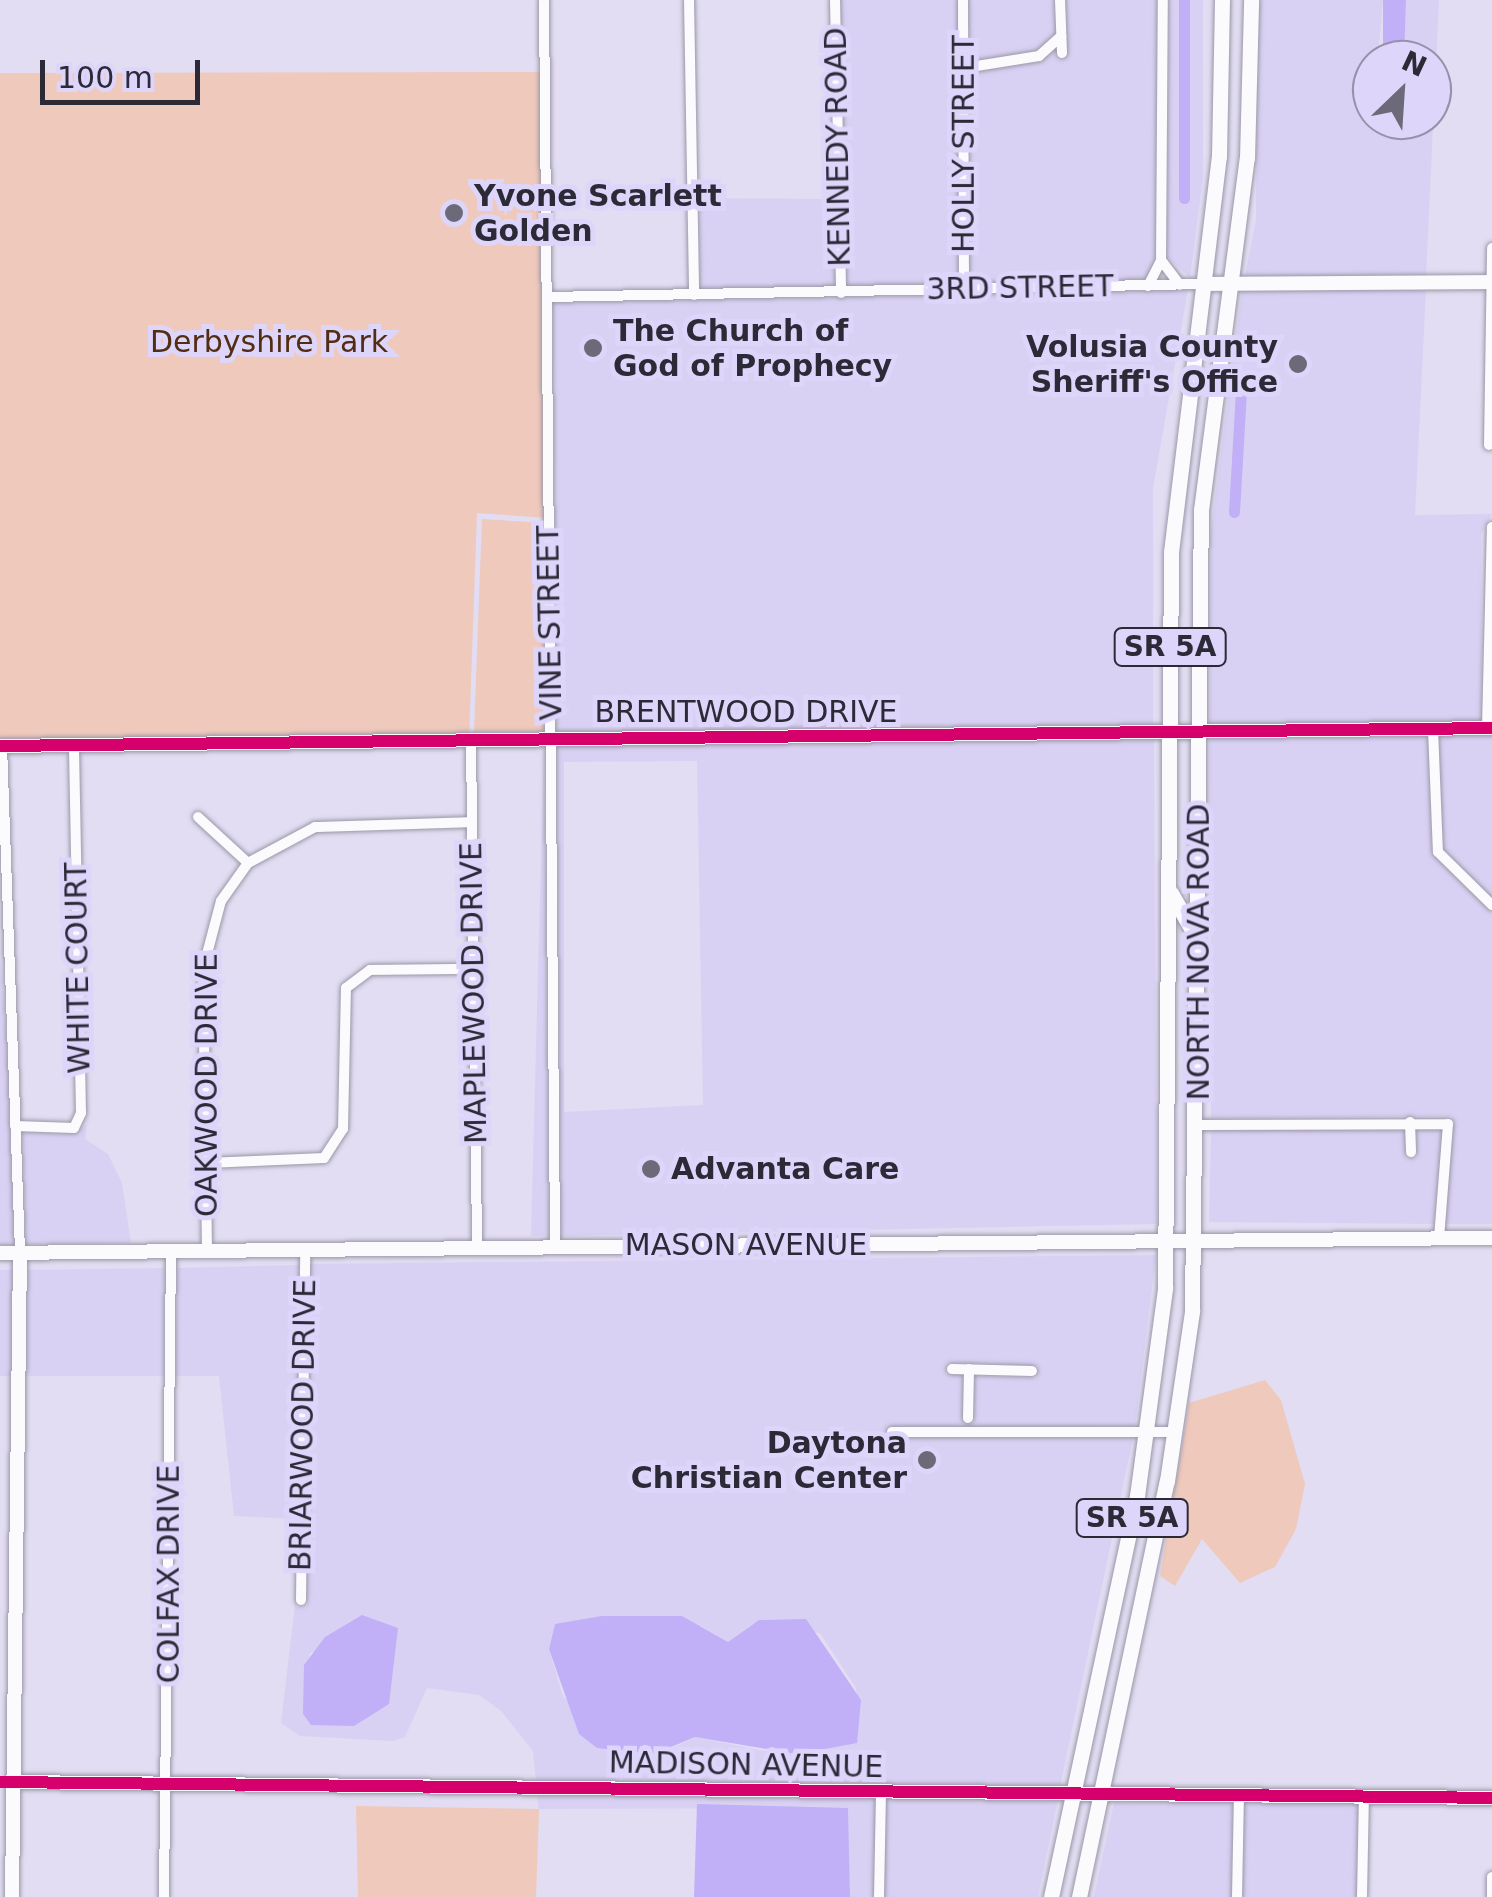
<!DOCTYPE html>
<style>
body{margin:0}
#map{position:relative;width:1492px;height:1897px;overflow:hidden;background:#e2ddf2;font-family:"DejaVu Sans",sans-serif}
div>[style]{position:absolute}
.built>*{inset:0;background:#d9d1f3}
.green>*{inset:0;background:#efc9bc}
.water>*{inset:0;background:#c1aff7}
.canal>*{height:11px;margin:-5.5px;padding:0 5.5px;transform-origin:5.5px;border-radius:5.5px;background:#c1aff7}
.roads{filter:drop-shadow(0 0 2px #9a97a7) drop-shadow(0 0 2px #9a97a7)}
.street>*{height:10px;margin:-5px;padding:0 5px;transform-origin:5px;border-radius:5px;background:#fbfafd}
.secondary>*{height:14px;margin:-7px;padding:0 7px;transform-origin:7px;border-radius:7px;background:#fbfafd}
.primary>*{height:15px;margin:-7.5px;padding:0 7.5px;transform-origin:7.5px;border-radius:7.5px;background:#fbfafd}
.cycleway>*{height:12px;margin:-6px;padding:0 6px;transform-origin:6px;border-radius:6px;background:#d6006c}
.dots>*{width:28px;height:28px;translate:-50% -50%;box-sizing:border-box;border:5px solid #ddd5fa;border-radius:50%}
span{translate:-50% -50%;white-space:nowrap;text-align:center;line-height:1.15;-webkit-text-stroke:10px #ddd5fa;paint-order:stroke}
.shield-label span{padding:2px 8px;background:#ddd5fa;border:2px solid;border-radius:8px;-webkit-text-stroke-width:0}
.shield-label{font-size:28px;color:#2d2a38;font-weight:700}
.street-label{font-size:30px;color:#2d2a38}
.poi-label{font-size:30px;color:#2d2a38;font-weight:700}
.left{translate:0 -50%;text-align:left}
.right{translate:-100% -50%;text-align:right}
.park-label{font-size:30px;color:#522d12}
.north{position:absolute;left:1352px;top:40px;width:100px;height:100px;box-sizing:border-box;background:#ddd5fa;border:2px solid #9791ac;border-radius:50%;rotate:25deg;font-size:28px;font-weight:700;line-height:40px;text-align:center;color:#2d2a38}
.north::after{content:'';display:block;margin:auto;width:35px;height:45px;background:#6c6979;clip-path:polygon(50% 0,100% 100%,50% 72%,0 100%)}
.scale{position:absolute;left:40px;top:60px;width:160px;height:45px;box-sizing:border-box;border:5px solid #2d2a38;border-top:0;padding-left:12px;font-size:30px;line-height:35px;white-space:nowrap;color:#2d2a38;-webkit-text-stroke:8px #ddd5fa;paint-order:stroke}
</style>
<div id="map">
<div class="built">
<div style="clip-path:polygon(841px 0,958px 0,959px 282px,847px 287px)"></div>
<div style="clip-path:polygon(969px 0,1055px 0,1057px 60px,1067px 57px,1066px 0,1157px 0,1156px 257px,1146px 280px,970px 282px)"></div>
<div style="clip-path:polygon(1169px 0,1203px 0,1203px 176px,1190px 278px,1167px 256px)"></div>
<div style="clip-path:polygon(1257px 0,1383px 0,1372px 120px,1432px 120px,1432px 60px,1404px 60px,1406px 0,1439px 0,1426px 276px,1245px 276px,1256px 219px)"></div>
<div style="clip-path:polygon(699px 198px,834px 199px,835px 287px,700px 289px)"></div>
<div style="clip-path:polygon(1242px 289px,1426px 289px,1415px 515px,1492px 514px,1481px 534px,1482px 722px,1210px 726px,1211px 530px)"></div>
<div style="clip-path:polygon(1188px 290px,1153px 488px,1153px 727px,557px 732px,553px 303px)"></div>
<div style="clip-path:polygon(1492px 734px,1492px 897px,1443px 849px,1437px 823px,1439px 735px)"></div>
<div style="clip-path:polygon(1428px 735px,1432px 854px,1492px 913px,1492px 1224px,1445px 1224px,1452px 1116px,1211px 1118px,1210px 738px)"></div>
<div style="clip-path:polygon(evenodd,1154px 739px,1157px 1224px,561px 1236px,557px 744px,1154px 739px,697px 761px,703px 1105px,564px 1112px,564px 762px,697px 761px)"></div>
<div style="clip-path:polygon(544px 744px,549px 1236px,531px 1236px)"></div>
<div style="clip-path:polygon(0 952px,14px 1145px,15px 1245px,0 1245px)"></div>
<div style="clip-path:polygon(87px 1124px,85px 1139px,108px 1154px,122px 1183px,131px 1243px,26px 1244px,23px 1133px,74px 1134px)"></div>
<div style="clip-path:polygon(1405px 1128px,1406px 1159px,1417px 1157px,1416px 1128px,1443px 1129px,1434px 1224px,1209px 1222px,1211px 1131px)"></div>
<div style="clip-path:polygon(evenodd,1156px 1255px,1135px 1426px,887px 1427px,886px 1438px,1133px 1438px,1060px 1787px,536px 1782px,533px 1751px,501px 1711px,479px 1695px,427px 1688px,405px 1737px,393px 1741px,300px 1736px,281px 1723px,296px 1596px,296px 1607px,307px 1605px,310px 1264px,1156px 1255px,947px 1363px,973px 1363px,1038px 1366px,1036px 1378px,974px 1376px,974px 1423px,963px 1425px,963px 1375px,946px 1374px,947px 1363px,1156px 1255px,754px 1623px,820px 1633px,856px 1688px,857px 1743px,775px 1753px,695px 1737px,671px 1749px,563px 1697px,549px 1649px,555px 1624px,701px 1626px,728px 1642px,754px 1623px,1156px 1255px,398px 1628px,386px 1670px,303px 1714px,310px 1653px,398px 1628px)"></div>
<div style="clip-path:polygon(299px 1265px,296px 1519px,234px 1516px,219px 1376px,176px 1376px,177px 1268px)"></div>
<div style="clip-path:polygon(166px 1268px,165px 1376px,24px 1376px,26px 1270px)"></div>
<div style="clip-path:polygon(0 1270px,14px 1270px,13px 1376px,0 1376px)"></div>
<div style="clip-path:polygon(537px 1794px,1058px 1799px,1038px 1897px,850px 1897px,847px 1808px,539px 1809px)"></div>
<div style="clip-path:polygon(1233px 1801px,1232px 1897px,1094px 1897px,1114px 1803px)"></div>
<div style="clip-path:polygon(1244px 1802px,1358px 1803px,1357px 1897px,1243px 1897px)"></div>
</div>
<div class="green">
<div style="clip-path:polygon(546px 72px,549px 518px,477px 513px,469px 738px,0 746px,0 73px)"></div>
<div style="clip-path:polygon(482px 519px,544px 523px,544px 732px,474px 732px)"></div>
<div style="clip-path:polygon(1265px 1380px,1281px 1400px,1305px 1484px,1296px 1529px,1275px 1567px,1240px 1583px,1202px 1539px,1175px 1586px,1160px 1576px,1189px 1403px)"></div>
<div style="clip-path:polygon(356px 1806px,539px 1809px,536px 1897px,358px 1897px)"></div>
</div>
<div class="water">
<div style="clip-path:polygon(1383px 0,1406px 0,1404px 60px,1383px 60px)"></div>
<div style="clip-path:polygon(362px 1615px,398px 1628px,389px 1704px,354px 1726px,311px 1725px,303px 1714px,304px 1665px,325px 1637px)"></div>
<div style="clip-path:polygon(602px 1616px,682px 1616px,728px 1642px,759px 1620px,806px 1619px,861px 1700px,857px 1743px,797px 1754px,695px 1737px,654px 1754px,597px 1748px,579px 1734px,549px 1649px,555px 1624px)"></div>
<div style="clip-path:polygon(697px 1804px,848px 1808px,850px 1897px,694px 1897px)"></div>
</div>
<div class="canal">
<div style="left:1184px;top:198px;width:198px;rotate:-90deg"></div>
<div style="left:1234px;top:512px;width:120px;rotate:-86.7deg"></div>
</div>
<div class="roads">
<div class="street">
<div style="left:544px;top:0;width:1246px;rotate:89.49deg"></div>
<div style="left:689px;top:0;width:295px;rotate:89deg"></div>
<div style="left:835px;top:0;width:293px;rotate:88.8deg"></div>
<div style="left:963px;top:0;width:288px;rotate:89.8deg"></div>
<div style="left:1060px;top:0;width:53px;rotate:87.8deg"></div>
<div style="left:964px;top:68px;width:76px;rotate:-9.1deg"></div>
<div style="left:1039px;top:56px;width:30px;rotate:-42deg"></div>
<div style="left:1161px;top:260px;width:31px;rotate:53deg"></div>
<div style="left:1148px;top:286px;width:29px;rotate:-63deg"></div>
<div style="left:1161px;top:260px;width:260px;rotate:-89.6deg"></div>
<div style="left:548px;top:297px;width:655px;rotate:-1.14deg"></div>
<div style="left:1489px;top:445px;width:197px;rotate:-89.1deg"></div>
<div style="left:1487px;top:728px;width:201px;rotate:-88.6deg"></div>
<div style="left:1433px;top:729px;width:123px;rotate:87.7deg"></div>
<div style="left:1438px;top:852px;width:76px;rotate:44.5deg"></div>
<div style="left:471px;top:739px;width:508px;rotate:89.32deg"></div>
<div style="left:2px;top:746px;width:506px;rotate:87.96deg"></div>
<div style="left:198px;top:817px;width:68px;rotate:42.6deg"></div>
<div style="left:1410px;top:1122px;width:30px;rotate:88deg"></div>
<div style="left:1199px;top:1125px;width:249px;rotate:-0.2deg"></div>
<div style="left:1448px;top:1124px;width:115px;rotate:94.5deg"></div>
<div style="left:15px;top:1126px;width:59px;rotate:1.9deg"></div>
<div style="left:74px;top:1128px;width:17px;rotate:-65deg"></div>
<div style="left:81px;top:1113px;width:368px;rotate:-91.1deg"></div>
<div style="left:207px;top:1163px;width:117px;rotate:-2.4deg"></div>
<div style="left:324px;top:1158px;width:35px;rotate:-57deg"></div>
<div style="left:343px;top:1129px;width:141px;rotate:-88.8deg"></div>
<div style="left:346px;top:988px;width:30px;rotate:-37deg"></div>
<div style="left:370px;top:970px;width:103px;rotate:-0.6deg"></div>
<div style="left:207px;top:1250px;width:281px;rotate:-90.8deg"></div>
<div style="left:203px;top:969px;width:70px;rotate:-75.2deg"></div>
<div style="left:221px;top:901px;width:47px;rotate:-54.6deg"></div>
<div style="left:248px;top:863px;width:76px;rotate:-28.2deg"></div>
<div style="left:315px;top:827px;width:156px;rotate:-1.8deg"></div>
<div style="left:952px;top:1369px;width:80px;rotate:1.4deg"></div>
<div style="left:968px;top:1418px;width:49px;rotate:-88.8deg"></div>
<div style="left:892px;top:1432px;width:284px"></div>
<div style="left:301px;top:1600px;width:351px;rotate:-89.3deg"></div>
<div style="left:164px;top:1897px;width:646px;rotate:-89.38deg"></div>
<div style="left:879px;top:1897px;width:105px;rotate:-88.9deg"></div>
<div style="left:1237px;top:1897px;width:102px;rotate:-88.9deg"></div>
<div style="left:1362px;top:1897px;width:100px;rotate:-88.9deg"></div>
<div style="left:1492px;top:1897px;width:20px;rotate:-90deg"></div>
</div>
<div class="secondary">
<div style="left:1203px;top:284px;width:289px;rotate:-0.4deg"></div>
<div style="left:0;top:746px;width:1492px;rotate:-0.69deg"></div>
<div style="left:0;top:1253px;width:1492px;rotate:-0.58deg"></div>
<div style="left:14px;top:1782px;width:1478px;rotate:0.62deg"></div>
<div style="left:12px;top:1897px;width:645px;rotate:-89.29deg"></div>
</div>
<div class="primary">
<div style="left:1171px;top:893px;width:48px;rotate:60.3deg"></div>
<div style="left:1051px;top:1897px;width:410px;rotate:-77.9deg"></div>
<div style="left:1137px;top:1496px;width:210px;rotate:-82.3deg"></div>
<div style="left:1165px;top:1288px;width:736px;rotate:-89.53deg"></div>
<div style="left:1171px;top:552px;width:399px;rotate:-83.1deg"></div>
<div style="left:1219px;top:156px;width:156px;rotate:-88.9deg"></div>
<div style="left:1079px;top:1897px;width:425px;rotate:-78.1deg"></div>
<div style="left:1167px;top:1481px;width:172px;rotate:-81.6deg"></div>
<div style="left:1192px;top:1311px;width:801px;rotate:-89.36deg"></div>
<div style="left:1201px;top:510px;width:355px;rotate:-82.6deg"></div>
<div style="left:1247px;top:158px;width:158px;rotate:-88.5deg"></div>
</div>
</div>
<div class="cycleway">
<div style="left:0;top:746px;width:1492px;rotate:-0.69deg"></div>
<div style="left:0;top:1782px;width:1492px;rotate:0.61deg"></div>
</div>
<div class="dots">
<div style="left:454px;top:213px;background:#6c6979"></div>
<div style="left:593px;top:348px;background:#6c6979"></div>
<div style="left:1298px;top:364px;background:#6c6979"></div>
<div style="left:651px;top:1169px;background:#6c6979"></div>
<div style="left:927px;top:1460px;background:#6c6979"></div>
</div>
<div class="shield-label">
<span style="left:1170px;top:647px">SR 5A</span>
<span style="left:1132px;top:1518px">SR 5A</span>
</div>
<div class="street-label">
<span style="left:964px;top:144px;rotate:-90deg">HOLLY STREET</span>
<span style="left:838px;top:147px;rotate:-91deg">KENNEDY ROAD</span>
<span style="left:1020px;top:288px;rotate:-1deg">3RD STREET</span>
<span style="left:550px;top:623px;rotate:-91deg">VINE STREET</span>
<span style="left:746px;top:712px">BRENTWOOD DRIVE</span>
<span style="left:1199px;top:952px;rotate:-90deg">NORTH NOVA ROAD</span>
<span style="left:78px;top:968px;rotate:-91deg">WHITE COURT</span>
<span style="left:474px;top:993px;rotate:-91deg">MAPLEWOOD DRIVE</span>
<span style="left:207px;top:1085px;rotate:-90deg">OAKWOOD DRIVE</span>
<span style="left:746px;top:1245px">MASON AVENUE</span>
<span style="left:303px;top:1425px;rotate:-89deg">BRIARWOOD DRIVE</span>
<span style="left:169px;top:1574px;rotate:-90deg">COLFAX DRIVE</span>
<span style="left:746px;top:1765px;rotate:1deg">MADISON AVENUE</span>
</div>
<div class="poi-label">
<span class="left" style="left:474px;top:213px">Yvone Scarlett<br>Golden</span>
<span class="left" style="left:613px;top:348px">The Church of<br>God of Prophecy</span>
<span class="right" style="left:1278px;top:364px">Volusia County<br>Sheriff's Office</span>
<span class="left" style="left:671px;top:1169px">Advanta Care</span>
<span class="right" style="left:907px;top:1460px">Daytona<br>Christian Center</span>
</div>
<div class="park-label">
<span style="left:269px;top:342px">Derbyshire Park</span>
</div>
<div class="north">N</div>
<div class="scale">100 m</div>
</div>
